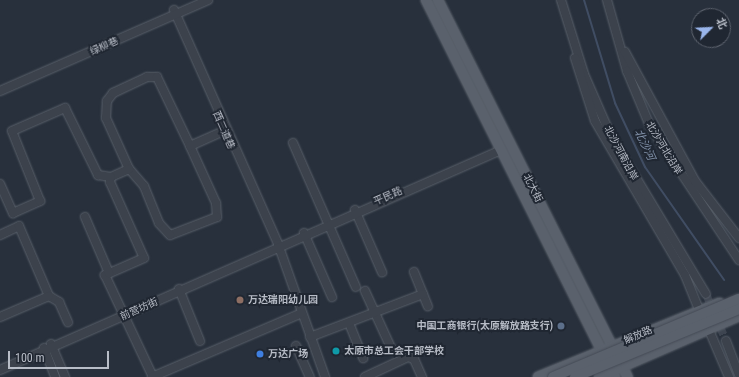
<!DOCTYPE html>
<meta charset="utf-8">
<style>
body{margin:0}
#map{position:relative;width:739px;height:377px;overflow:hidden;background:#28303c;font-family:"Roboto Condensed","Noto Sans SC",sans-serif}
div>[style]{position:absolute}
.stream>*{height:2px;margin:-1px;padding:0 1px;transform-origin:1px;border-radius:1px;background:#404d63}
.minor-tunnel>*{height:8px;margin-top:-4px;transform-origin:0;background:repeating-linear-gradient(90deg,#3e4551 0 8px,transparent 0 12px)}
.roads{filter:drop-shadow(0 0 1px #59606a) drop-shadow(0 0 1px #59606a)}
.minor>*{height:8px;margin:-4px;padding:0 4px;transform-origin:4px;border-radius:4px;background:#3c424c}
.major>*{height:10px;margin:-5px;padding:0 5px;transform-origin:5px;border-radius:5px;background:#5a616c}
.bridges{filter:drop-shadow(0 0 1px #454b56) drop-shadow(0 0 1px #454b56)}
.major-bridge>*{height:10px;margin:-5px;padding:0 5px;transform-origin:5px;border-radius:5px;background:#5a616c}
.dots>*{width:11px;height:11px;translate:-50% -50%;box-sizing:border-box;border:2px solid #202732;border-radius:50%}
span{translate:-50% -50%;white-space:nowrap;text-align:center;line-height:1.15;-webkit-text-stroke:4px #202732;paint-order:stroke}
.street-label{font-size:10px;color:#b8bdc7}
.poi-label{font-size:10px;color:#b8bdc7;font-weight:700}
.left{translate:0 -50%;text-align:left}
.right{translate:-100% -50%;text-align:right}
.water-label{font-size:11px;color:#8393ab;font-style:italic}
.north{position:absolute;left:691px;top:8px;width:40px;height:40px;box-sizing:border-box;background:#202732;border:1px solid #5d636e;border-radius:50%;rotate:66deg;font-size:11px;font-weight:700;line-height:16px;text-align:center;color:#b8bdc7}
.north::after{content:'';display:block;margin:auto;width:14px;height:18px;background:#99b5eb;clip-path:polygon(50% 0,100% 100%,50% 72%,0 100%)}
.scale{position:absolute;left:8px;top:351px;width:101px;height:18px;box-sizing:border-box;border:2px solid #b8bdc7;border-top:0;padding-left:5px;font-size:12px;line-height:14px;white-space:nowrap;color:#b8bdc7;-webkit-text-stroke:3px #202732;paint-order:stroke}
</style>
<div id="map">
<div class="stream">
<div style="left:584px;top:0;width:108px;rotate:73.2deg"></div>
<div style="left:615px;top:103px;width:71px;rotate:64.9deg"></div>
<div style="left:645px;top:167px;width:138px;rotate:55deg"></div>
</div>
<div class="minor-tunnel">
<div style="left:706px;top:294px;width:51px;rotate:66.9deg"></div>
</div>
<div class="roads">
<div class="minor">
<div style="left:561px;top:0;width:77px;rotate:72.7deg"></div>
<div style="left:584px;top:74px;width:68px;rotate:66.5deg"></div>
<div style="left:611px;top:136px;width:184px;rotate:59deg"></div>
<div style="left:607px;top:0;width:74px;rotate:74.3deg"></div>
<div style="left:627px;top:71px;width:60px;rotate:67.3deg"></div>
<div style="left:650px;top:126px;width:161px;rotate:56.4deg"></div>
<div style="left:174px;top:10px;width:256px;rotate:66deg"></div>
<div style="left:278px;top:244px;width:141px;rotate:70.5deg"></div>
<div style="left:625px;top:52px;width:147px;rotate:61.5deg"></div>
<div style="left:695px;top:181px;width:72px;rotate:52.3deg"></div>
<div style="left:575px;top:58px;width:66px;rotate:72.4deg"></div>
<div style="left:595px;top:121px;width:178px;rotate:59.7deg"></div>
<div style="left:685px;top:275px;width:38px;rotate:68deg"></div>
<div style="left:0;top:91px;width:227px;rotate:-23.6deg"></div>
<div style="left:293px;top:143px;width:157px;rotate:66.4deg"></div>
<div style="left:190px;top:146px;width:63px;rotate:65.5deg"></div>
<div style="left:216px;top:203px;width:14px;rotate:86deg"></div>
<div style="left:217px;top:217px;width:50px;rotate:159deg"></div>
<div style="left:170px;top:235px;width:16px;rotate:-133deg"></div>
<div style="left:159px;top:223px;width:40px;rotate:-112deg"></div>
<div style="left:144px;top:186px;width:23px;rotate:-131deg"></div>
<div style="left:129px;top:169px;width:56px;rotate:-114.3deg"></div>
<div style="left:106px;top:118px;width:17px;rotate:-87deg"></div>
<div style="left:107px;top:101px;width:10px;rotate:-53deg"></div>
<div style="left:113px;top:93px;width:38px;rotate:-25deg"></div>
<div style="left:147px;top:77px;width:10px"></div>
<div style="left:157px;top:77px;width:76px;rotate:64.4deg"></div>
<div style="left:190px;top:146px;width:39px;rotate:-24deg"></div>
<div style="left:129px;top:169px;width:20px;rotate:156deg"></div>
<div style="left:111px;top:177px;width:5px;rotate:101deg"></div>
<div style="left:110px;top:182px;width:83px;rotate:65.9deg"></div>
<div style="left:144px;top:258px;width:43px;rotate:156.4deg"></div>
<div style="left:105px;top:275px;width:113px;rotate:64.8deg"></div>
<div style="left:0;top:184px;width:32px;rotate:66deg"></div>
<div style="left:13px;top:213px;width:30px;rotate:-24deg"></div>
<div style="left:40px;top:201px;width:75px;rotate:-111.8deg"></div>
<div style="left:12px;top:131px;width:58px;rotate:-23.5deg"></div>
<div style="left:65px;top:108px;width:75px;rotate:63.8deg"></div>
<div style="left:98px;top:175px;width:13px;rotate:9deg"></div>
<div style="left:355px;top:210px;width:68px;rotate:66.5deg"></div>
<div style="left:85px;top:217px;width:61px;rotate:66.8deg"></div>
<div style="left:304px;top:233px;width:70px;rotate:66.4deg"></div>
<div style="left:0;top:235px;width:21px;rotate:-25deg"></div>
<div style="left:19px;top:226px;width:76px;rotate:66.8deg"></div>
<div style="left:49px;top:296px;width:12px;rotate:31deg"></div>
<div style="left:59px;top:302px;width:22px;rotate:66deg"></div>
<div style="left:414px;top:272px;width:37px;rotate:68deg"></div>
<div style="left:179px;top:289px;width:56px;rotate:68deg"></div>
<div style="left:365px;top:291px;width:65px;rotate:65.4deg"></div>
<div style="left:0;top:317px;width:53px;rotate:-23.2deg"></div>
<div style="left:349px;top:323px;width:38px;rotate:68deg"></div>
<div style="left:709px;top:330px;width:51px;rotate:66.9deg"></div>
<div style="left:310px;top:337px;width:121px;rotate:-20.8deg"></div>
<div style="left:726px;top:341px;width:36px;rotate:69deg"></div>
<div style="left:51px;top:344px;width:36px;rotate:67deg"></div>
<div style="left:296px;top:346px;width:34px;rotate:66deg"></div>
<div style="left:44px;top:348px;width:31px;rotate:69deg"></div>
<div style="left:0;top:370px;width:547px;rotate:-23.71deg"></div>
<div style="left:152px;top:377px;width:163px;rotate:-23.1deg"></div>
<div style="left:365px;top:377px;width:47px;rotate:-24.9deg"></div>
<div style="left:408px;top:357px;width:6px;rotate:18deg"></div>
<div style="left:414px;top:359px;width:20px;rotate:66deg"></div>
</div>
<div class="major">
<div style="left:426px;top:0;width:422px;rotate:63.4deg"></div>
<div style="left:438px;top:0;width:422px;rotate:63.3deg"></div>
<div style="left:538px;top:377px;width:196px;rotate:-22.2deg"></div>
<div style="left:599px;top:377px;width:153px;rotate:-23.5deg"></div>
</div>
</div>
<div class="bridges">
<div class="major-bridge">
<div style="left:553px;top:377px;width:202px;rotate:-22.8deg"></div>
<div style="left:575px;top:377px;width:178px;rotate:-22.5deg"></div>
</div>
</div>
<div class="dots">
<div style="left:240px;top:300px;background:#8d6e63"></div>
<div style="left:561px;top:326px;background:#5c6f8a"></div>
<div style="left:336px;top:351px;background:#0f9aa8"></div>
<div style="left:260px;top:354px;background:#3f7fe0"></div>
</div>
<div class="street-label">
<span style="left:104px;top:46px;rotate:-24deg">绿柳巷</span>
<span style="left:224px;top:130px;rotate:66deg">西二道巷</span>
<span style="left:664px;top:148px;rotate:59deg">北沙河北沿岸</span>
<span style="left:621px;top:153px;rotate:62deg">北沙河南沿岸</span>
<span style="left:533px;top:188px;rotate:63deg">北大街</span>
<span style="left:388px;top:196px;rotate:-24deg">平民路</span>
<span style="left:139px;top:309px;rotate:-24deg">前营坊街</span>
<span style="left:638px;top:335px;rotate:-23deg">解放路</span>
</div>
<div class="poi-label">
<span class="left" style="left:248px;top:300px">万达瑞阳幼儿园</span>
<span class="right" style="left:553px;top:326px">中国工商银行(太原解放路支行)</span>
<span class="left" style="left:344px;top:351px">太原市总工会干部学校</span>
<span class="left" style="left:268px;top:354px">万达广场</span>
</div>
<div class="water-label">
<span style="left:644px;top:145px;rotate:65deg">北沙河</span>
</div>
<div class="north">北</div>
<div class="scale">100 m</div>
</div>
